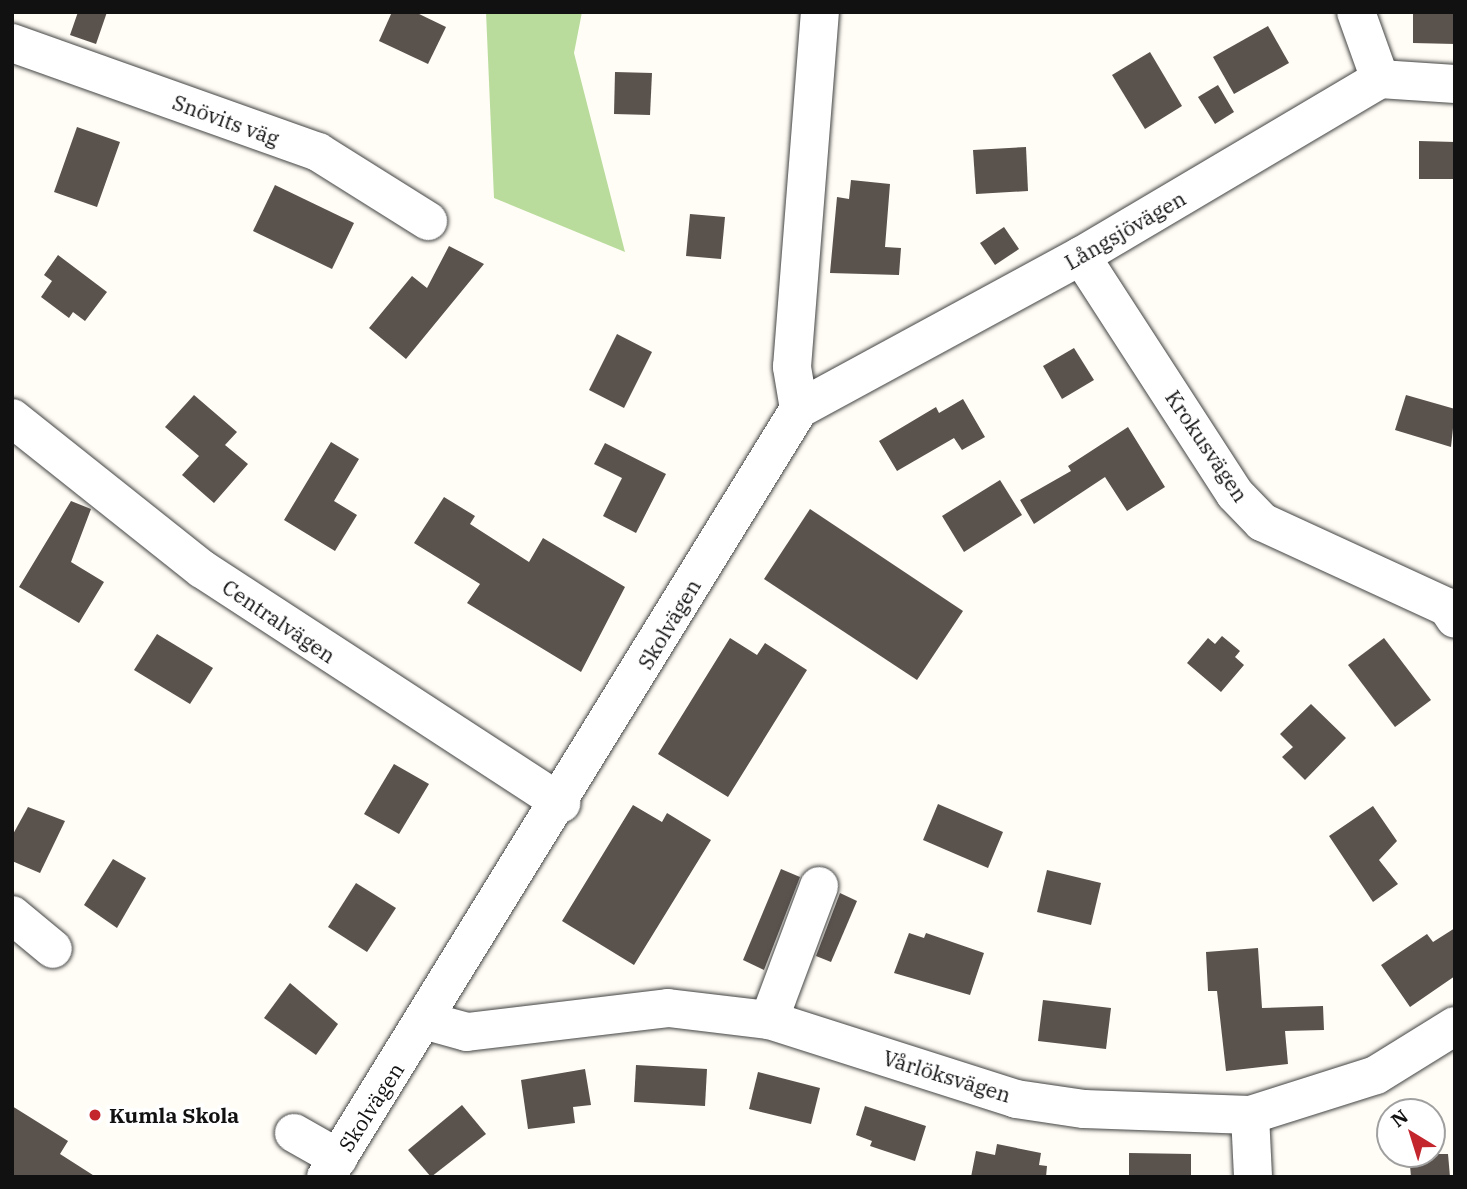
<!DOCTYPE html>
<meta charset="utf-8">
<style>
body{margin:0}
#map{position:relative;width:1467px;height:1189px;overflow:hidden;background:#fffdf5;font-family:"IBM Plex Serif",serif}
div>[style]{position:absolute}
.forest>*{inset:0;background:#b9dc9c}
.building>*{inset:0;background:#5a524d}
.roads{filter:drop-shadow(0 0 2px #444) drop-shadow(0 0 2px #444)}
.minor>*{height:38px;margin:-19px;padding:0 19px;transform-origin:19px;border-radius:19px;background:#fff}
.dots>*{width:19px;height:19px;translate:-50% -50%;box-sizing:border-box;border:4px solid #fff;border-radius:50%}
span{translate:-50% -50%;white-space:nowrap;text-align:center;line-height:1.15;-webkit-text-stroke:7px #fff;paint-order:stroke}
.street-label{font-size:21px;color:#111}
.poi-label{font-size:21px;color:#111;font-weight:700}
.left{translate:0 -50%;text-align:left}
.frame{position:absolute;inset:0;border:14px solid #111;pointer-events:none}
.north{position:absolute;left:1376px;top:1098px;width:70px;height:70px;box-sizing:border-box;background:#fff;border:2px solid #a0a0a0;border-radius:50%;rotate:322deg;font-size:19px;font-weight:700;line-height:28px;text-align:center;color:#111}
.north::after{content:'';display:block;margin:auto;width:24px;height:32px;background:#c4262e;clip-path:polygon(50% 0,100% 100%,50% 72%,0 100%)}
</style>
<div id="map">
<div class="forest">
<div style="clip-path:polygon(486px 12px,582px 12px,574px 53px,625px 252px,494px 198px)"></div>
</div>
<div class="building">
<div style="clip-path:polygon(78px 12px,107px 12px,96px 44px,70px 35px)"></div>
<div style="clip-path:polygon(392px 12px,415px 12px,446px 27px,428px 64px,379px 41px)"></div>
<div style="clip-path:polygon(1413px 12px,1455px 12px,1455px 44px,1413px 43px)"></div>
<div style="clip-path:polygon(1268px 26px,1289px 63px,1234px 94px,1213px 57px)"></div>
<div style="clip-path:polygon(1150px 52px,1182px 106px,1145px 129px,1112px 75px)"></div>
<div style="clip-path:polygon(615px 72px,652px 73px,650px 115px,614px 114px)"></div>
<div style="clip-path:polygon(1218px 85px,1234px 112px,1215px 124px,1198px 97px)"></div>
<div style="clip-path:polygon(77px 127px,120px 142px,97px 207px,54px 192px)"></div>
<div style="clip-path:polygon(1419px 141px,1455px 142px,1455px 179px,1419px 179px)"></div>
<div style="clip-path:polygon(1026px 147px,1028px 191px,976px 194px,973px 150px)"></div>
<div style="clip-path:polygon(851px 180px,890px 184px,885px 247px,901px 248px,899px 275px,830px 273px,837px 197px,849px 199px)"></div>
<div style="clip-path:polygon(275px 185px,354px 223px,332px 269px,253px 231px)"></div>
<div style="clip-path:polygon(690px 214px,725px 217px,721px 259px,686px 256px)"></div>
<div style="clip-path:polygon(1004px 227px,1019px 249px,995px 265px,980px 243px)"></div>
<div style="clip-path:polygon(449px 246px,484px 264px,406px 359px,369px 328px,412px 276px,427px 288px)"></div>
<div style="clip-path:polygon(58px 255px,107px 292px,85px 321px,73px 312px,69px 318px,41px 297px,52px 281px,44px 275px)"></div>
<div style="clip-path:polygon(617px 334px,652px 352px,624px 408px,589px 390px)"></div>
<div style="clip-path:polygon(1074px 348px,1094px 380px,1062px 399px,1043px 366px)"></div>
<div style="clip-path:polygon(194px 395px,237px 432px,225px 445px,248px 464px,214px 503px,182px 475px,199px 456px,165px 427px)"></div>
<div style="clip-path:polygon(1406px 395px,1455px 409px,1451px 447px,1395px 430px)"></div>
<div style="clip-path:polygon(963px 399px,985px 437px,962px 450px,954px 438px,897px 471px,879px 441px,936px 407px,939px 413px)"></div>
<div style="clip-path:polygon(1128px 427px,1165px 487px,1127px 511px,1105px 477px,1034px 524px,1020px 500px,1071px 471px,1068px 466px)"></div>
<div style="clip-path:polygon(331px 442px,359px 459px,334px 501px,357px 515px,335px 551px,284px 520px)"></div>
<div style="clip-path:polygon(605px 443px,666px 474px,636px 533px,603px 516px,622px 478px,594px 464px)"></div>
<div style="clip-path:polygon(1000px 480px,1022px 515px,964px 552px,942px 516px)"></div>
<div style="clip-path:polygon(444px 497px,475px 516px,470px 524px,529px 562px,543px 538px,625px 587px,581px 672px,467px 603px,480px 584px,414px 543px)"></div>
<div style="clip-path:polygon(71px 501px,91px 509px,71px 562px,104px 582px,79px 623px,19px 587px)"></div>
<div style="clip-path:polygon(810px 509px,963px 611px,917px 680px,764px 579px)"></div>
<div style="clip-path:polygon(157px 634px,213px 668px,190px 704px,134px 670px)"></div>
<div style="clip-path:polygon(1222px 636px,1240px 651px,1235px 657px,1244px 665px,1221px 692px,1187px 663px,1208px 638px,1215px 644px)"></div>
<div style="clip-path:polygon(730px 638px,757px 655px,765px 643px,807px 670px,728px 797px,658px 754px)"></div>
<div style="clip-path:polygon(1384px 638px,1431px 700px,1395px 727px,1348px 665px)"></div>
<div style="clip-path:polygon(1311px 704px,1346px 738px,1305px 780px,1282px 757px,1293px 747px,1280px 734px)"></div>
<div style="clip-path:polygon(394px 764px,429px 784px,399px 834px,364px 814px)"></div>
<div style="clip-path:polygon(938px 804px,1003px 832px,988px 868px,923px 840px)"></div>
<div style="clip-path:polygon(633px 805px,662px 822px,667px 813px,711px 840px,634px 965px,562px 921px)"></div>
<div style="clip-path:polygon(1373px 806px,1397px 841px,1379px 860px,1398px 884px,1373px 902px,1329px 836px)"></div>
<div style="clip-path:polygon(28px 807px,65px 821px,40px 873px,12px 861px,12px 836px)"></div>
<div style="clip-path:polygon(113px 859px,146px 878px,117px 928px,84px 905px)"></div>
<div style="clip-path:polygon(781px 869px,800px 877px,764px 970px,743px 960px)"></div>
<div style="clip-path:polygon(1047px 870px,1101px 883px,1091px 925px,1037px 912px)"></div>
<div style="clip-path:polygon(356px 883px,396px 908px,367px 952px,328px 927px)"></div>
<div style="clip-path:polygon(840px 893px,857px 901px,831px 962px,816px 956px)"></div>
<div style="clip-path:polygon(1455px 928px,1455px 976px,1410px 1007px,1381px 965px,1427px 934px,1433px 942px)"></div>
<div style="clip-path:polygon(909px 933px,924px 938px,926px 933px,984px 953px,970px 995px,894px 973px)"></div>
<div style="clip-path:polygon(1258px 948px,1262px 1008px,1323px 1006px,1324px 1030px,1285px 1031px,1288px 1064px,1226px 1071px,1217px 991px,1208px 991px,1206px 952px)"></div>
<div style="clip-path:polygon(290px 983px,338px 1024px,316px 1055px,264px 1018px)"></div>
<div style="clip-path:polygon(1043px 1000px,1111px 1008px,1106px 1049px,1038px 1041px)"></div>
<div style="clip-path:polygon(636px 1065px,707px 1069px,705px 1106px,634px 1102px)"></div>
<div style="clip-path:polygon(585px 1069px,591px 1105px,573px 1107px,575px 1123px,528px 1129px,521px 1080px)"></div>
<div style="clip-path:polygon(758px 1072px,820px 1088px,811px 1124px,749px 1109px)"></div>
<div style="clip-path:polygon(462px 1105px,486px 1134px,431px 1177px,408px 1150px)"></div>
<div style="clip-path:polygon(12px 1106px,68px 1141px,60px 1154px,96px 1177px,12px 1177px)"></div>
<div style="clip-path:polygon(865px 1106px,926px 1126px,915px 1161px,870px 1146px,872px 1141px,856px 1135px)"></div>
<div style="clip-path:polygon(997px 1144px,1041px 1153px,1039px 1165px,1047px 1166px,1046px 1177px,971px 1177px,976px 1151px,995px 1155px)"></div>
<div style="clip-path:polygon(1129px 1153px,1191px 1154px,1191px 1177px,1129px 1177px)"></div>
<div style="clip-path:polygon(1409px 1154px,1448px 1154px,1450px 1177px,1411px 1177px)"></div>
</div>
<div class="roads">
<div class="minor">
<div style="left:1356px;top:12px;width:71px;rotate:70.3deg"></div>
<div style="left:12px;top:43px;width:325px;rotate:19.6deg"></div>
<div style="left:318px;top:152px;width:130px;rotate:32.1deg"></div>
<div style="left:1081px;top:256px;width:283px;rotate:57.1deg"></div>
<div style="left:1235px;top:494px;width:39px;rotate:46deg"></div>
<div style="left:1262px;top:522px;width:204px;rotate:24.7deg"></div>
<div style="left:1447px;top:607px;width:14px;rotate:56deg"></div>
<div style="left:799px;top:409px;width:321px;rotate:-28.5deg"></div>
<div style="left:1081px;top:256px;width:347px;rotate:-30.6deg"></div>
<div style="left:1380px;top:79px;width:75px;rotate:3.8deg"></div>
<div style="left:12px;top:418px;width:243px;rotate:38.5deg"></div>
<div style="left:202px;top:569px;width:429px;rotate:33.1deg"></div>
<div style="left:12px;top:915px;width:53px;rotate:39.7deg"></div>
<div style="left:769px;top:1020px;width:143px;rotate:-69.5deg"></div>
<div style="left:427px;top:1021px;width:41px;rotate:15.4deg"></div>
<div style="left:467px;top:1032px;width:202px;rotate:-6.8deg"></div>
<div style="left:668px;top:1008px;width:102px;rotate:6.8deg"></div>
<div style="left:769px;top:1020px;width:259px;rotate:17.7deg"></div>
<div style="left:1016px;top:1099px;width:69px;rotate:8.4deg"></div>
<div style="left:1084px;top:1109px;width:166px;rotate:2.1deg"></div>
<div style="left:1250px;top:1115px;width:132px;rotate:-17.6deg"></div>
<div style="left:1376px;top:1075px;width:93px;rotate:-31.8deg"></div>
<div style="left:1250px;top:1115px;width:62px;rotate:87.2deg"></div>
<div style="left:294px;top:1133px;width:51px;rotate:29.6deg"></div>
<div style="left:326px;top:1177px;width:902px;rotate:-58.37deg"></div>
<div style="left:799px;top:409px;width:43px;rotate:-99.5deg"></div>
<div style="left:792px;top:367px;width:356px;rotate:-85.5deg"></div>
</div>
</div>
<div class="dots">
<div style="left:95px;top:1115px;background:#c4262e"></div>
</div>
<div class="street-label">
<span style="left:226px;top:120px;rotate:20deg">Snövits väg</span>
<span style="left:1125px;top:230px;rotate:-30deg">Långsjövägen</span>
<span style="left:1207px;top:446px;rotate:56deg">Krokusvägen</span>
<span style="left:279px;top:621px;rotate:34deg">Centralvägen</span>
<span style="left:669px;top:624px;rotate:-59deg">Skolvägen</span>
<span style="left:947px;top:1076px;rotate:17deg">Vårlöksvägen</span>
<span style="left:371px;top:1107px;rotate:-57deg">Skolvägen</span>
</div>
<div class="poi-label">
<span class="left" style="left:109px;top:1115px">Kumla Skola</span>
</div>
<div class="frame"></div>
<div class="north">N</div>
</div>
